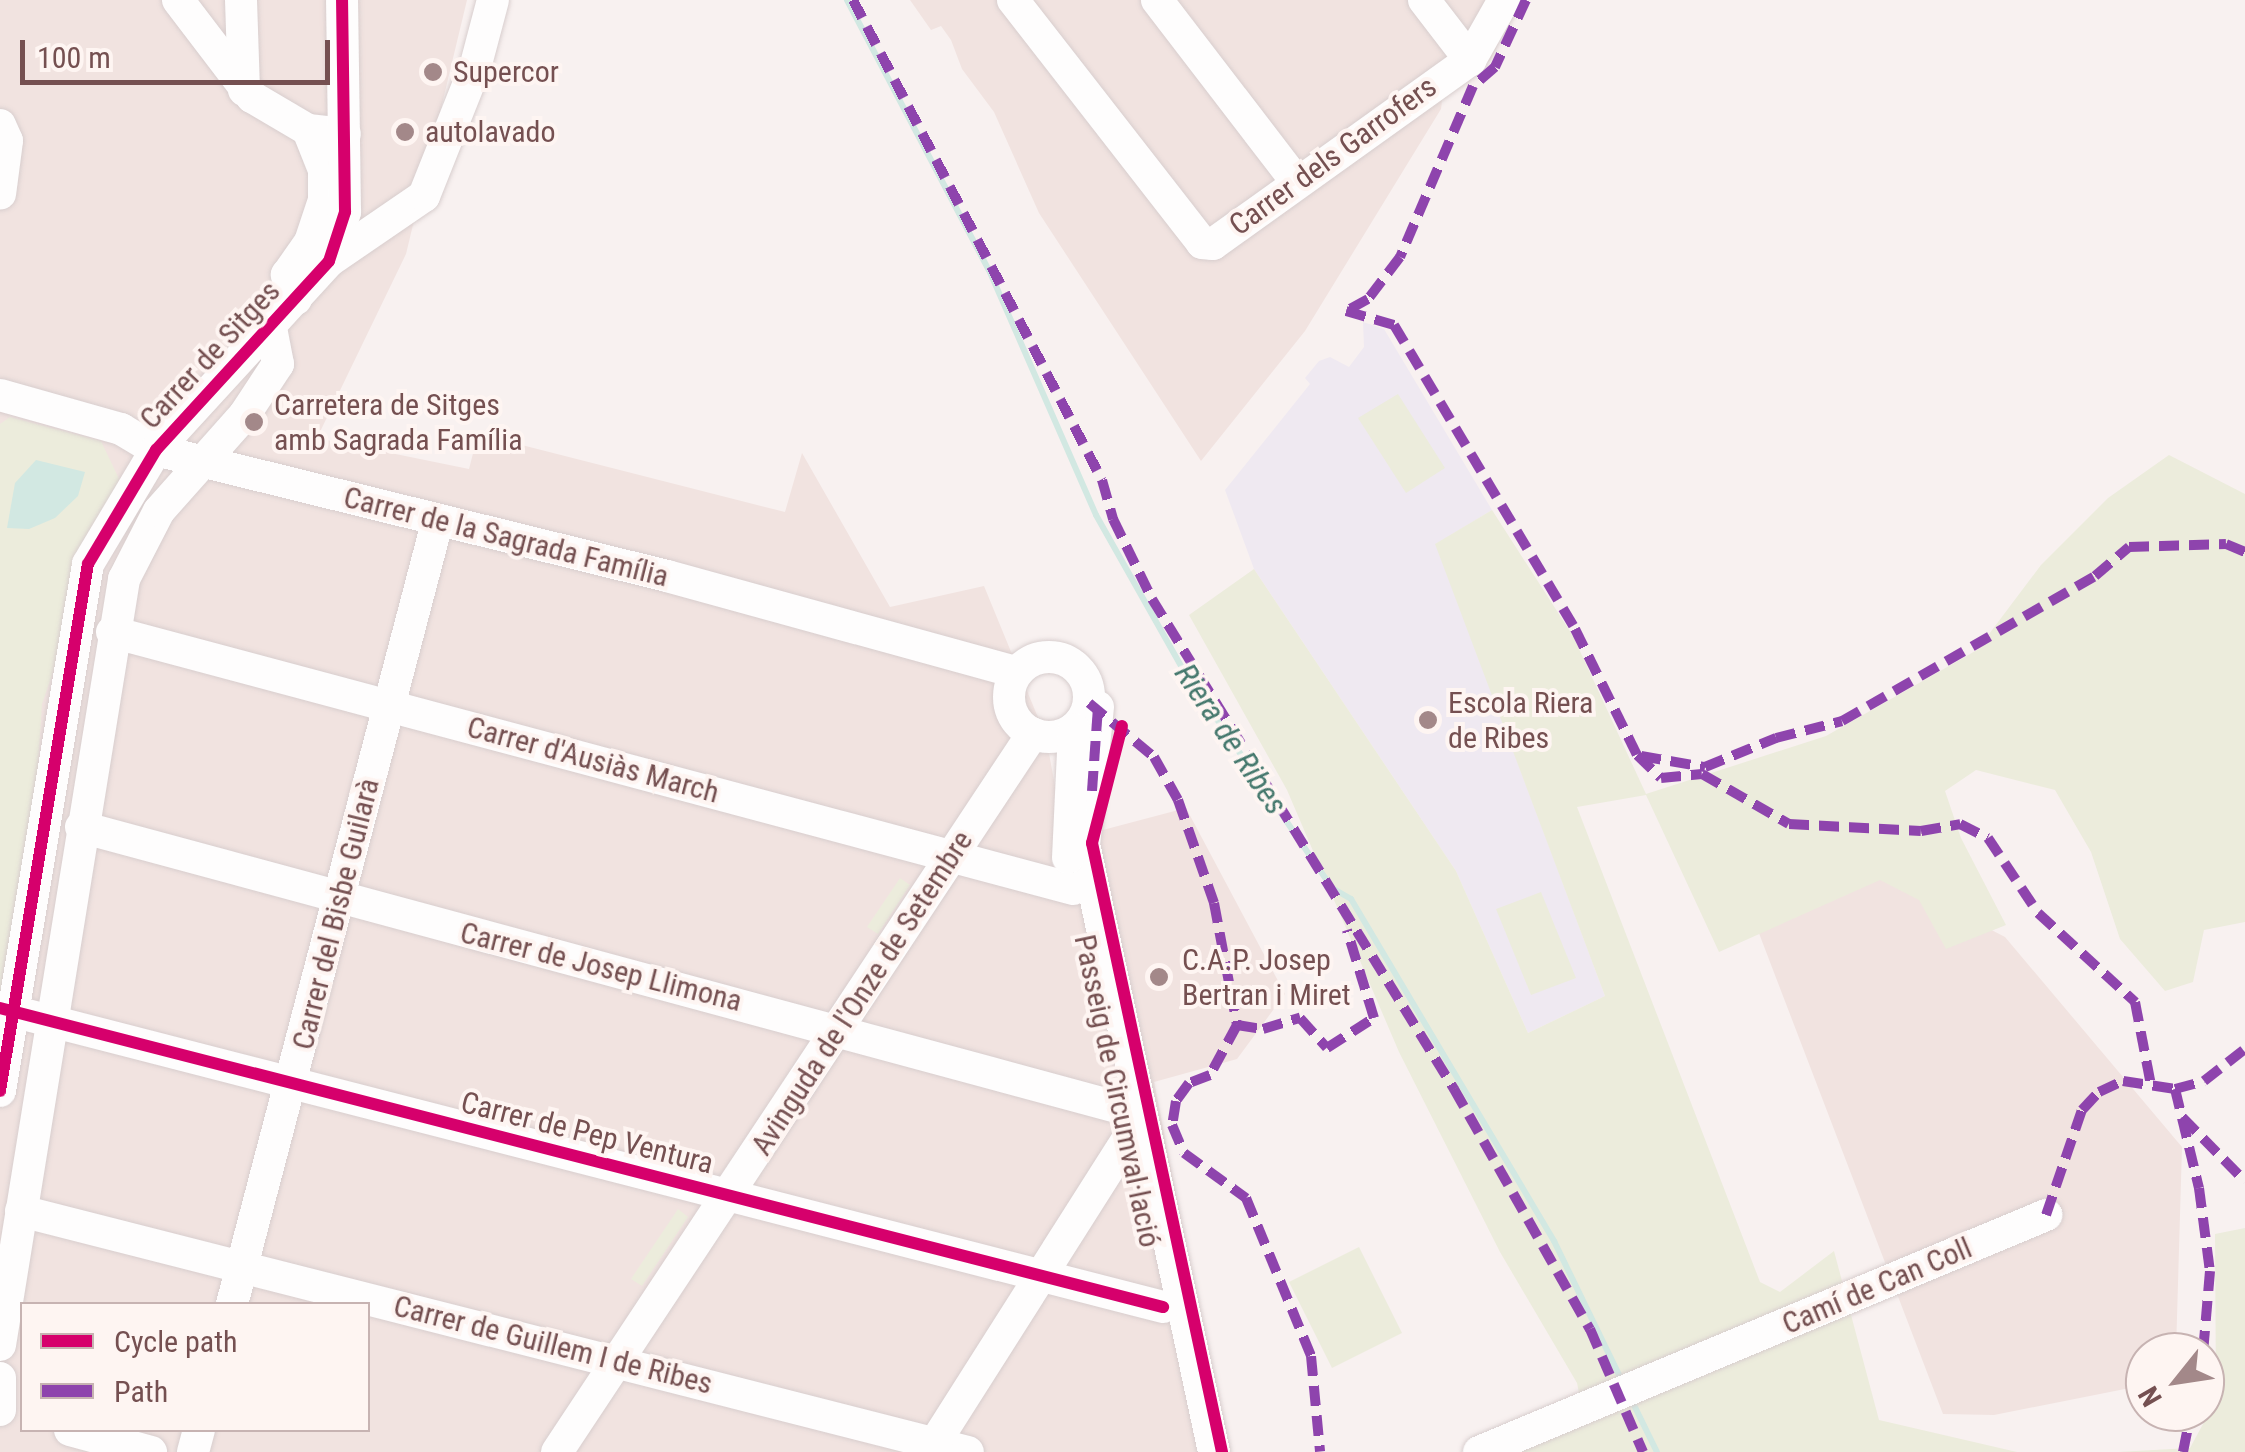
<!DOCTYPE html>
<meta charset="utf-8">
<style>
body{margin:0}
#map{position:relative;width:2245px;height:1452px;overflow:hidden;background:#f8f1f0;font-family:"Roboto Condensed",sans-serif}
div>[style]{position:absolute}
.residential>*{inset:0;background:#f1e3e0}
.education>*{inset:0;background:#efe9f1}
.green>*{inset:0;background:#ececdc}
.water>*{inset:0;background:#d2e8e2}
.stream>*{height:6px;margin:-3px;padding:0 3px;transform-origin:3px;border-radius:3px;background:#d2e8e2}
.roads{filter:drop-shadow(0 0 2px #d8cece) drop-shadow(0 0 2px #d8cece)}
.minor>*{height:32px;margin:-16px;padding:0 16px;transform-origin:16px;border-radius:16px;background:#fefdfd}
.minor>.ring{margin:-16px;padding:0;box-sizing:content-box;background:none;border:32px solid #fefdfd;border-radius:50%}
.quiet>*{height:10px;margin-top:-5px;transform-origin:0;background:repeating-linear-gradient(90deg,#8e44ad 0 20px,transparent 0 30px)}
.cycleway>*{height:12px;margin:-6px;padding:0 6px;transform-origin:6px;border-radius:6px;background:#d6006c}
.dots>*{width:28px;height:28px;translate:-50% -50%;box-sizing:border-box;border:5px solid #fef5f2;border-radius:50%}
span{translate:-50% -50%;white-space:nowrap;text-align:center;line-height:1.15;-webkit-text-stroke:8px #fef5f2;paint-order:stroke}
.poi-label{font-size:30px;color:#755051}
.left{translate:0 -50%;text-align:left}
.street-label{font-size:30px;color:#755051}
.water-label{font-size:32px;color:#45786d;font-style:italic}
.legend{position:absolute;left:20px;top:1302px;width:350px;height:130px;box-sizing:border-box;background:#fef5f2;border:2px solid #c7b3b2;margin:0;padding:12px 18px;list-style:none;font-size:30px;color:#755051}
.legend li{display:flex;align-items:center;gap:20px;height:50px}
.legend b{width:50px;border:2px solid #c7b3b2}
.north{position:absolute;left:2125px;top:1332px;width:100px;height:100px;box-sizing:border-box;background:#fef5f2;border:2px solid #c7b3b2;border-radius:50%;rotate:240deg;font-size:28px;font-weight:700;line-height:40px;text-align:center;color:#755051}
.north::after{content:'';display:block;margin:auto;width:35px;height:45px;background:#a38889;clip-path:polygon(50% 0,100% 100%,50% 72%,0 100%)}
.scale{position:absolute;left:20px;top:40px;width:310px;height:45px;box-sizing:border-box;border:5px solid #755051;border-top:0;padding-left:12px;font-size:30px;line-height:35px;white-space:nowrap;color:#755051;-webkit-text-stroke:8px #fef5f2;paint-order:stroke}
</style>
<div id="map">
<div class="residential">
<div style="clip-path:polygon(evenodd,0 0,467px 0,406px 254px,317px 438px,469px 469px,478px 434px,785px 512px,802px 453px,890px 607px,984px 586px,1046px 737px,1065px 840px,1186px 808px,1285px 994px,1237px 1059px,1154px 1082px,1227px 1452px,0 1452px,0 0,22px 1304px,368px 1304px,368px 1430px,22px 1430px,22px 1304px)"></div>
<div style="clip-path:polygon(910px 0,1517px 0,1491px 60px,1443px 92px,1441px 109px,1305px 331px,1201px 461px,1039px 213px,994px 112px,962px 69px,951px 40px,941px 26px,931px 30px)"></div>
<div style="clip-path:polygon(1872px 868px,2005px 937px,2182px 1147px,2176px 1352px,2145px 1352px,2145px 1385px,1994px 1415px,1943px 1414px,1752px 915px)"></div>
</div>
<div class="education">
<div style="clip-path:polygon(1363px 322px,1384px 329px,1492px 510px,1436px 544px,1605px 996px,1528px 1033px,1456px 871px,1254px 569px,1225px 490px,1310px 384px,1305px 378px,1319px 361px,1330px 357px,1349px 367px,1364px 347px)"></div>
</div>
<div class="green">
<div style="clip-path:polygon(1398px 394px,1445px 468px,1406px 493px,1358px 418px)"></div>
<div style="clip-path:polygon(10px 417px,101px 441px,120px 481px,42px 704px,35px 813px,0 1002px,0 424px)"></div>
<div style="clip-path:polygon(2169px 455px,2245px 494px,2245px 922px,2204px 930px,2193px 982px,2165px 991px,2120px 939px,2091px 852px,2055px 790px,1976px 770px,1945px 791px,1961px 838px,2006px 925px,1946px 949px,1919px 900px,1880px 880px,1719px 952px,1646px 795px,1577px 807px,1760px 1282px,1780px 1292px,1834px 1251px,1879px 1420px,2017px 1452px,1498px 1452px,1584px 1417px,1577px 1383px,1500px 1252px,1399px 1052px,1287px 790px,1189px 615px,1254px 569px,1456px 871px,1528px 1033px,1605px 996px,1435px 544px,1492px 510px,1573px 636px,1646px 794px,1826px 736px,1977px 650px,2041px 565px,2108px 498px)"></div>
<div style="clip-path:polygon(900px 878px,910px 885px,878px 934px,867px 927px)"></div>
<div style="clip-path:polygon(1541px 892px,1576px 978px,1531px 995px,1496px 909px)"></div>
<div style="clip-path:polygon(678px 1209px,688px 1217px,642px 1286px,631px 1279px)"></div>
<div style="clip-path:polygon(2245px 1228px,2245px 1452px,2118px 1452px,2190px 1448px,2216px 1400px,2215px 1234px)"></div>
<div style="clip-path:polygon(1359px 1247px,1402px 1333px,1332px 1368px,1289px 1282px)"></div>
</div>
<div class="water">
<div style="clip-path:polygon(36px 460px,85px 472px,78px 496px,55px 518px,29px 529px,7px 528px,15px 483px)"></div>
</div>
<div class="stream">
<div style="left:847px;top:0;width:305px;rotate:62.3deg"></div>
<div style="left:989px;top:270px;width:267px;rotate:66.4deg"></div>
<div style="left:1096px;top:515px;width:179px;rotate:60.6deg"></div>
<div style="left:1184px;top:671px;width:263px;rotate:55.7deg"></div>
<div style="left:1332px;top:888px;width:22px;rotate:30deg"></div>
<div style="left:1351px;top:899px;width:398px;rotate:59.3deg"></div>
<div style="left:1554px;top:1241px;width:153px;rotate:64.1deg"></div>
<div style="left:1631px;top:1399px;width:59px;rotate:63.9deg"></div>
</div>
<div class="roads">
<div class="minor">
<div style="left:178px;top:0;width:122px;rotate:52.7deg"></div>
<div style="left:252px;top:97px;width:65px;rotate:30.5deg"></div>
<div style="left:308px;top:130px;width:37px;rotate:6deg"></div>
<div style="left:241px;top:0;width:90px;rotate:88.1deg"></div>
<div style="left:1013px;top:0;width:308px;rotate:52.1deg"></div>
<div style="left:1202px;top:243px;width:11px;rotate:5deg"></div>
<div style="left:1213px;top:244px;width:316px;rotate:-35.6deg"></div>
<div style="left:1470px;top:60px;width:69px;rotate:-60.5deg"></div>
<div style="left:1157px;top:0;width:228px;rotate:52.5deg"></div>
<div style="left:1424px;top:0;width:76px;rotate:52.5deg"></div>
<div style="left:0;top:125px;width:17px;rotate:66deg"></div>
<div style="left:7px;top:141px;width:53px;rotate:97.5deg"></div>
<div style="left:329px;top:261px;width:115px;rotate:-34.4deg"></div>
<div style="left:424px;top:196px;width:138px;rotate:-68.3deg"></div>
<div style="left:475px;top:68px;width:70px;rotate:-75.2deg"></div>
<div style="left:296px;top:299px;width:26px;rotate:-111deg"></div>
<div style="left:287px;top:275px;width:40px;rotate:-55.1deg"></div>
<div style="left:310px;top:242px;width:44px;rotate:-71.6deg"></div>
<div style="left:324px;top:200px;width:30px;rotate:-90deg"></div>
<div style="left:324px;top:170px;width:43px;rotate:-111.8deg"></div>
<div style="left:0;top:395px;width:126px;rotate:15.7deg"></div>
<div style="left:121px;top:429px;width:41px;rotate:31deg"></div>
<div style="left:156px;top:450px;width:526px;rotate:13.85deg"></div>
<div style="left:667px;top:576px;width:362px;rotate:15.4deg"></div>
<div style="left:112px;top:632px;width:995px;rotate:14.97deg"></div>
<div class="ring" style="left:1009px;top:657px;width:48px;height:48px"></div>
<div style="left:1098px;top:707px;width:138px;rotate:95.8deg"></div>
<div style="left:1084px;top:844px;width:622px;rotate:77.93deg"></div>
<div style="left:81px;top:827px;width:1076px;rotate:15.13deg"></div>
<div style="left:1068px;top:858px;width:129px;rotate:-87.3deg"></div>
<div style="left:0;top:1008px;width:1201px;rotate:14.42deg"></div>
<div style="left:0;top:1091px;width:534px;rotate:-80.52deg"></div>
<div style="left:88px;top:564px;width:133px;rotate:-59.2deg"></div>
<div style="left:156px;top:450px;width:256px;rotate:-47.5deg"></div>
<div style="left:329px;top:261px;width:52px;rotate:-71.9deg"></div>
<div style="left:345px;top:212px;width:212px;rotate:-90.8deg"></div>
<div style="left:21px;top:1211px;width:977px;rotate:14.28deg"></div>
<div style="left:232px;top:1304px;width:807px;rotate:-75.29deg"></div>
<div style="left:0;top:1345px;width:776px;rotate:-80.8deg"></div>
<div style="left:124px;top:579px;width:76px;rotate:-62.8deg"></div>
<div style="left:159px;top:511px;width:130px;rotate:-48.4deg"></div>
<div style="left:245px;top:414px;width:60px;rotate:-56.6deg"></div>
<div style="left:278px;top:364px;width:36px;rotate:-101deg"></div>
<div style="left:0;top:1378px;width:32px;rotate:90deg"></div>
<div style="left:70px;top:1430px;width:84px;rotate:15.2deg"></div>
<div style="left:193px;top:1452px;width:23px;rotate:-75deg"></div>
<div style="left:557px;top:1452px;width:862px;rotate:-56.49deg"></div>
<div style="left:929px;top:1452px;width:368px;rotate:-57.6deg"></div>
<div style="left:1479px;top:1452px;width:615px;rotate:-22.68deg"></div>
</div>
</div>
<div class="quiet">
<div style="left:853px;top:0;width:541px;rotate:62.58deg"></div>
<div style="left:1102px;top:480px;width:41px;rotate:74.2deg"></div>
<div style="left:1113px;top:519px;width:89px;rotate:64deg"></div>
<div style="left:1152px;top:599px;width:576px;rotate:58.35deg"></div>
<div style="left:1454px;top:1089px;width:276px;rotate:60.5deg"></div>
<div style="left:1590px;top:1329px;width:134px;rotate:66.7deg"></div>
<div style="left:1526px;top:0;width:74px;rotate:114.8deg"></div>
<div style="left:1495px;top:67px;width:29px;rotate:139deg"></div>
<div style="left:1473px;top:86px;width:186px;rotate:113.1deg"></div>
<div style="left:1400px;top:257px;width:53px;rotate:127.3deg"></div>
<div style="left:1368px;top:299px;width:25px;rotate:151deg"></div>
<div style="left:1346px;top:311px;width:50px;rotate:16.3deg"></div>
<div style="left:1394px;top:325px;width:354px;rotate:59.2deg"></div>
<div style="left:1575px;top:629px;width:140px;rotate:63.8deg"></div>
<div style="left:1637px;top:755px;width:33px;rotate:44deg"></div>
<div style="left:1661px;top:778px;width:41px;rotate:-5.6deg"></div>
<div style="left:1702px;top:774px;width:100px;rotate:29.9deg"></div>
<div style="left:1789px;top:824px;width:132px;rotate:3deg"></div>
<div style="left:1921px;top:831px;width:40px;rotate:-10deg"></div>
<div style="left:1960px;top:824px;width:31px;rotate:27deg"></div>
<div style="left:1988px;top:838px;width:90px;rotate:56.3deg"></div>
<div style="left:2038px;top:913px;width:132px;rotate:42.5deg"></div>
<div style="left:2135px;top:1002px;width:85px;rotate:79.1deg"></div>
<div style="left:1089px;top:703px;width:85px;rotate:39.7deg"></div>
<div style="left:1154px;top:757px;width:49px;rotate:60.8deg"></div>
<div style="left:1178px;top:800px;width:109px;rotate:70.7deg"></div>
<div style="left:1214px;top:903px;width:124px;rotate:79.3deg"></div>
<div style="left:1237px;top:1025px;width:57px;rotate:118.4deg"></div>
<div style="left:1210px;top:1075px;width:22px;rotate:159deg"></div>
<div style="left:1189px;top:1083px;width:22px;rotate:126deg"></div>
<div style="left:1176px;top:1101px;width:24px;rotate:99deg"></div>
<div style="left:1172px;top:1125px;width:30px;rotate:67deg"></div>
<div style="left:1184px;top:1153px;width:77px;rotate:36deg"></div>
<div style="left:1246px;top:1198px;width:171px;rotate:67.6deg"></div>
<div style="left:1311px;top:1356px;width:96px;rotate:84.6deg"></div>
<div style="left:1641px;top:756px;width:65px;rotate:9.8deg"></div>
<div style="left:1705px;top:767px;width:77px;rotate:-22.2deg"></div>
<div style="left:1776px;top:738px;width:68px;rotate:-14.4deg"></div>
<div style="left:1842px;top:721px;width:292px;rotate:-29.8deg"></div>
<div style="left:2095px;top:576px;width:45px;rotate:-40.5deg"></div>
<div style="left:2129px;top:547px;width:97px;rotate:-1.8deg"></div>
<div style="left:2226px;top:544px;width:21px;rotate:23deg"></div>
<div style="left:1092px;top:791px;width:84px;rotate:-85.9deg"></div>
<div style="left:1237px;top:1025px;width:26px;rotate:9deg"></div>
<div style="left:1263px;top:1029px;width:39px;rotate:-17deg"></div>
<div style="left:1300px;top:1018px;width:40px;rotate:48deg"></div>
<div style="left:1327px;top:1048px;width:56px;rotate:-32.6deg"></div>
<div style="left:1374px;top:1018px;width:92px;rotate:-107.1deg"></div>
<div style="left:2175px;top:1089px;width:102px;rotate:76.4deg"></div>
<div style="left:2199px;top:1188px;width:84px;rotate:82.5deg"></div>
<div style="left:2210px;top:1271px;width:81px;rotate:94.9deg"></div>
<div style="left:2182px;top:1117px;width:90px;rotate:45.5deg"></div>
<div style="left:2046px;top:1215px;width:111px;rotate:-71.1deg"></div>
<div style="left:2082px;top:1110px;width:25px;rotate:-47deg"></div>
<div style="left:2099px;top:1092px;width:26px;rotate:-25deg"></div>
<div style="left:2123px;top:1081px;width:53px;rotate:8.7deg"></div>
<div style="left:2175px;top:1089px;width:30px;rotate:-15deg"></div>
<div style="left:2204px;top:1081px;width:52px;rotate:-38deg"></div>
<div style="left:2183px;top:1452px;width:41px;rotate:-78.7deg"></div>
</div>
<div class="cycleway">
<div style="left:1122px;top:726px;width:121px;rotate:104.4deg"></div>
<div style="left:1092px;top:843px;width:623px;rotate:77.95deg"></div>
<div style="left:0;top:1008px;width:1201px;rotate:14.42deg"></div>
<div style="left:0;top:1091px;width:534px;rotate:-80.52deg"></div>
<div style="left:88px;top:564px;width:133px;rotate:-59.2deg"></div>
<div style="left:156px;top:450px;width:256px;rotate:-47.5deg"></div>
<div style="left:329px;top:261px;width:52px;rotate:-71.9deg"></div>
<div style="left:345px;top:212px;width:212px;rotate:-90.8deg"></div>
</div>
<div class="dots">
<div style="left:433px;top:72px;background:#a38889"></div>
<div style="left:405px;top:132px;background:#a38889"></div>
<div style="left:254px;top:422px;background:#a38889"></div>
<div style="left:1428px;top:720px;background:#a38889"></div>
<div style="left:1159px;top:977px;background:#a38889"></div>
</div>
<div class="poi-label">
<span class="left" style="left:453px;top:72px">Supercor</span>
<span class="left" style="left:425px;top:132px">autolavado</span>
<span class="left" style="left:274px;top:422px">Carretera de Sitges<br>amb Sagrada Família</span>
<span class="left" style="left:1448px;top:720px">Escola Riera<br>de Ribes</span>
<span class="left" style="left:1182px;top:977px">C.A.P. Josep<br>Bertran i Miret</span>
</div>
<div class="street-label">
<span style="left:1333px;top:156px;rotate:-36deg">Carrer dels Garrofers</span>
<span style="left:210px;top:355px;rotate:-47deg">Carrer de Sitges</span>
<span style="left:506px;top:537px;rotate:14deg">Carrer de la Sagrada Família</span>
<span style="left:593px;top:760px;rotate:15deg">Carrer d'Ausiàs March</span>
<span style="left:336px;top:914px;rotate:-76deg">Carrer del Bisbe Guilarà</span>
<span style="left:601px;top:967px;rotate:14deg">Carrer de Josep Llimona</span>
<span style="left:862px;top:993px;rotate:-57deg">Avinguda de l'Onze de Setembre</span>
<span style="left:1117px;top:1091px;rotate:78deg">Passeig de Circumval·lació</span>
<span style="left:587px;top:1133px;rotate:14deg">Carrer de Pep Ventura</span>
<span style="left:1877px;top:1286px;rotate:-23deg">Camí de Can Coll</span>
<span style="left:553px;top:1345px;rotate:14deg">Carrer de Guillem I de Ribes</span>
</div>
<div class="water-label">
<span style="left:1231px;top:739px;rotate:56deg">Riera de Ribes</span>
</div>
<ul class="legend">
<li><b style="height:12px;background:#d6006c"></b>Cycle path</li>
<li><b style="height:12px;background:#8e44ad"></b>Path</li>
</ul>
<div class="north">N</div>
<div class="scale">100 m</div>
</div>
